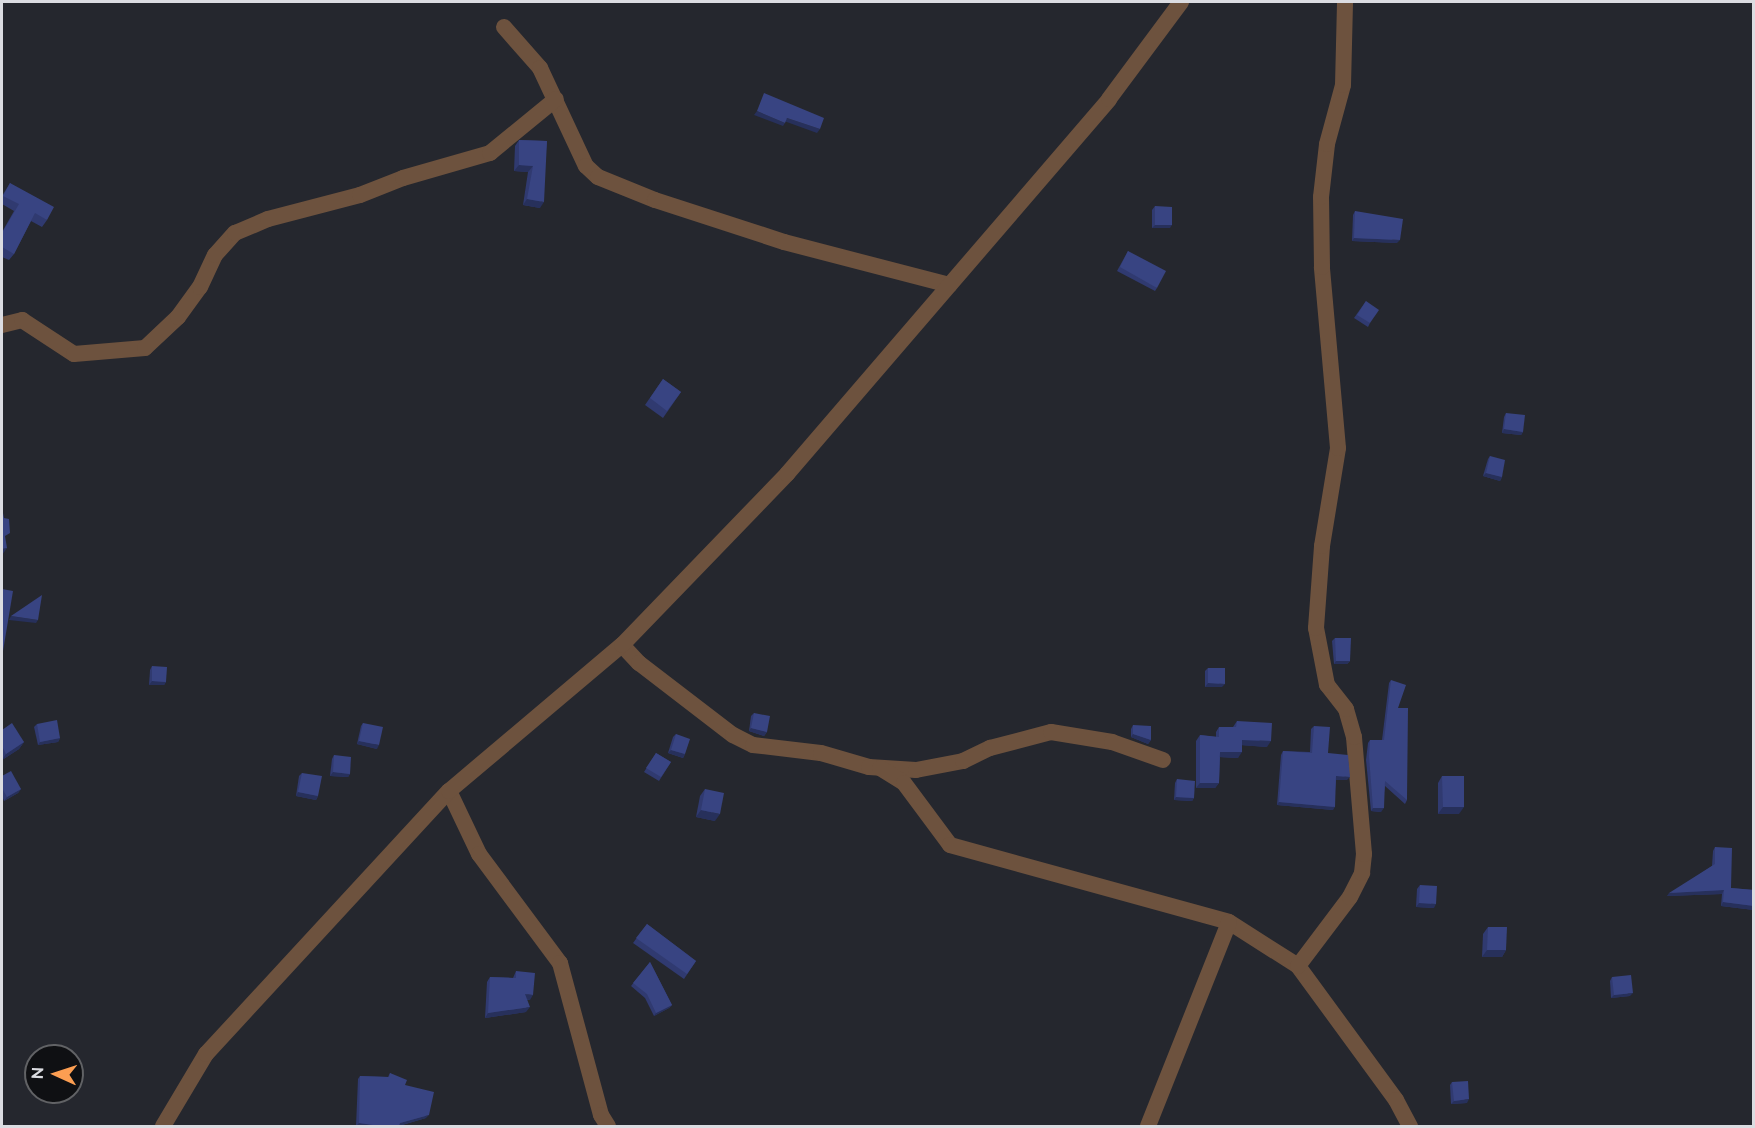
<!DOCTYPE html>
<style>
body{margin:0}
#map{position:relative;width:1755px;height:1128px;overflow:hidden;background:#25272e;font-family:Raleway,sans-serif}
div>[style]{position:absolute}
.minor>*{height:16px;margin:-8px;padding:0 8px;transform-origin:8px;border-radius:8px;background:#6d523e}
.wall>*{inset:0;background:#303a70}
.shaded-wall>*{inset:0;background:#27305b}
.building>*{inset:0;background:#384482}
span{translate:-50% -50%;white-space:nowrap;text-align:center;line-height:1.15;-webkit-text-stroke:5px #0f1013;paint-order:stroke}
.frame{position:absolute;inset:0;border:3px solid #dbdce1;pointer-events:none}
.north{position:absolute;left:24px;top:1044px;width:60px;height:60px;box-sizing:border-box;background:#0f1013;border:2px solid #616265;border-radius:50%;rotate:273deg;font-size:16px;font-weight:700;line-height:24px;text-align:center;color:#dbdce1}
.north::after{content:'';display:block;margin:auto;width:21px;height:27px;background:#fc9e52;clip-path:polygon(50% 0,100% 100%,50% 72%,0 100%)}
</style>
<div id="map">
<div class="minor">
<div style="left:504px;top:27px;width:55px;rotate:48.7deg"></div>
<div style="left:540px;top:68px;width:108px;rotate:64.9deg"></div>
<div style="left:586px;top:166px;width:16px;rotate:43deg"></div>
<div style="left:598px;top:177px;width:61px;rotate:22deg"></div>
<div style="left:655px;top:200px;width:136px;rotate:18deg"></div>
<div style="left:784px;top:242px;width:171px;rotate:14.6deg"></div>
<div style="left:2px;top:325px;width:21px;rotate:-14deg"></div>
<div style="left:22px;top:320px;width:62px;rotate:33.2deg"></div>
<div style="left:74px;top:354px;width:71px;rotate:-4.8deg"></div>
<div style="left:145px;top:348px;width:45px;rotate:-43.2deg"></div>
<div style="left:178px;top:317px;width:37px;rotate:-54deg"></div>
<div style="left:200px;top:287px;width:35px;rotate:-65deg"></div>
<div style="left:215px;top:255px;width:30px;rotate:-48deg"></div>
<div style="left:235px;top:233px;width:36px;rotate:-23deg"></div>
<div style="left:268px;top:219px;width:95px;rotate:-14.6deg"></div>
<div style="left:360px;top:195px;width:46px;rotate:-21.6deg"></div>
<div style="left:403px;top:178px;width:91px;rotate:-16deg"></div>
<div style="left:490px;top:153px;width:85px;rotate:-39.3deg"></div>
<div style="left:622px;top:645px;width:25px;rotate:47deg"></div>
<div style="left:639px;top:663px;width:118px;rotate:37.5deg"></div>
<div style="left:733px;top:735px;width:22px;rotate:27deg"></div>
<div style="left:753px;top:745px;width:68px;rotate:6.7deg"></div>
<div style="left:821px;top:753px;width:50px;rotate:16.3deg"></div>
<div style="left:869px;top:767px;width:47px;rotate:3.7deg"></div>
<div style="left:916px;top:770px;width:48px;rotate:-10.8deg"></div>
<div style="left:963px;top:761px;width:30px;rotate:-26deg"></div>
<div style="left:990px;top:748px;width:63px;rotate:-14.7deg"></div>
<div style="left:1051px;top:732px;width:62px;rotate:9.3deg"></div>
<div style="left:1112px;top:742px;width:54px;rotate:19.4deg"></div>
<div style="left:880px;top:768px;width:28px;rotate:32deg"></div>
<div style="left:904px;top:783px;width:77px;rotate:53.4deg"></div>
<div style="left:950px;top:845px;width:289px;rotate:15.4deg"></div>
<div style="left:1229px;top:922px;width:82px;rotate:32.5deg"></div>
<div style="left:1298px;top:966px;width:166px;rotate:53.8deg"></div>
<div style="left:1396px;top:1100px;width:30px;rotate:62deg"></div>
<div style="left:449px;top:791px;width:70px;rotate:64.5deg"></div>
<div style="left:479px;top:854px;width:136px;rotate:53.4deg"></div>
<div style="left:560px;top:963px;width:157px;rotate:74.9deg"></div>
<div style="left:601px;top:1115px;width:13px;rotate:58deg"></div>
<div style="left:1298px;top:966px;width:86px;rotate:-53deg"></div>
<div style="left:1350px;top:897px;width:27px;rotate:-63deg"></div>
<div style="left:1362px;top:873px;width:19px;rotate:-84deg"></div>
<div style="left:1364px;top:854px;width:117px;rotate:-94.9deg"></div>
<div style="left:1354px;top:737px;width:29px;rotate:-106deg"></div>
<div style="left:1346px;top:709px;width:31px;rotate:-128deg"></div>
<div style="left:1327px;top:685px;width:58px;rotate:-100.9deg"></div>
<div style="left:1316px;top:628px;width:82px;rotate:-85.8deg"></div>
<div style="left:1322px;top:546px;width:99px;rotate:-80.7deg"></div>
<div style="left:1338px;top:448px;width:182px;rotate:-95.1deg"></div>
<div style="left:1322px;top:267px;width:70px;rotate:-90.8deg"></div>
<div style="left:1321px;top:197px;width:53px;rotate:-83.5deg"></div>
<div style="left:1327px;top:144px;width:61px;rotate:-74.8deg"></div>
<div style="left:1343px;top:85px;width:83px;rotate:-88.6deg"></div>
<div style="left:163px;top:1126px;width:84px;rotate:-59.2deg"></div>
<div style="left:206px;top:1054px;width:358px;rotate:-47.3deg"></div>
<div style="left:449px;top:791px;width:226px;rotate:-40.2deg"></div>
<div style="left:622px;top:645px;width:238px;rotate:-46deg"></div>
<div style="left:787px;top:474px;width:494px;rotate:-49.3deg"></div>
<div style="left:1109px;top:99px;width:121px;rotate:-53.4deg"></div>
<div style="left:1148px;top:1126px;width:219px;rotate:-68.3deg"></div>
</div>
<div class="wall">
<div style="clip-path:polygon(519px 140px,547px 141px,540px 208px,523px 205px,528px 172px,514px 171px,515px 146px)"></div>
<div style="clip-path:polygon(10px 183px,47px 220px,42px 227px,31px 221px,14px 254px,9px 260px,2px 257px,2px 232px,14px 211px,2px 204px,2px 196px)"></div>
<div style="clip-path:polygon(1155px 206px,1170px 228px,1152px 228px,1152px 210px)"></div>
<div style="clip-path:polygon(1355px 211px,1397px 243px,1352px 241px,1353px 215px)"></div>
<div style="clip-path:polygon(1128px 251px,1157px 288px,1155px 291px,1117px 271px)"></div>
<div style="clip-path:polygon(1366px 301px,1370px 323px,1368px 327px,1354px 318px)"></div>
<div style="clip-path:polygon(663px 379px,681px 392px,663px 418px,645px 405px)"></div>
<div style="clip-path:polygon(1506px 413px,1523px 432px,1521px 435px,1502px 433px,1504px 417px)"></div>
<div style="clip-path:polygon(1490px 456px,1502px 477px,1500px 481px,1483px 476px,1488px 459px)"></div>
<div style="clip-path:polygon(1335px 638px,1350px 661px,1347px 664px,1334px 664px,1332px 641px)"></div>
<div style="clip-path:polygon(152px 666px,166px 682px,164px 685px,149px 685px,150px 670px)"></div>
<div style="clip-path:polygon(1208px 668px,1222px 687px,1205px 687px,1205px 671px)"></div>
<div style="clip-path:polygon(1391px 680px,1398px 708px,1407px 800px,1405px 804px,1385px 786px,1381px 812px,1371px 811px,1366px 760px,1368px 743px,1370px 740px,1382px 740px,1389px 683px)"></div>
<div style="clip-path:polygon(754px 713px,767px 732px,764px 736px,749px 731px,751px 716px)"></div>
<div style="clip-path:polygon(1237px 721px,1267px 747px,1242px 745px,1238px 758px,1220px 757px,1219px 783px,1215px 788px,1196px 788px,1196px 741px,1200px 735px,1216px 737px,1216px 732px,1219px 727px,1233px 727px)"></div>
<div style="clip-path:polygon(363px 723px,377px 749px,357px 744px,361px 726px)"></div>
<div style="clip-path:polygon(37px 724px,60px 738px,58px 742px,38px 745px,34px 727px)"></div>
<div style="clip-path:polygon(1133px 725px,1151px 740px,1148px 744px,1131px 737px,1131px 729px)"></div>
<div style="clip-path:polygon(1314px 726px,1328px 753px,1347px 780px,1336px 780px,1333px 810px,1277px 805px,1281px 755px,1283px 751px,1310px 752px,1311px 729px)"></div>
<div style="clip-path:polygon(2px 730px,24px 742px,19px 749px,2px 760px)"></div>
<div style="clip-path:polygon(676px 734px,685px 754px,683px 758px,668px 753px,673px 737px)"></div>
<div style="clip-path:polygon(656px 753px,671px 762px,659px 781px,644px 772px)"></div>
<div style="clip-path:polygon(334px 755px,350px 774px,348px 777px,330px 776px,332px 759px)"></div>
<div style="clip-path:polygon(302px 773px,318px 796px,316px 800px,296px 796px,299px 776px)"></div>
<div style="clip-path:polygon(2px 776px,21px 789px,18px 793px,4px 801px,2px 796px)"></div>
<div style="clip-path:polygon(1442px 776px,1459px 814px,1438px 814px,1438px 783px)"></div>
<div style="clip-path:polygon(1177px 779px,1194px 798px,1192px 801px,1174px 800px,1175px 783px)"></div>
<div style="clip-path:polygon(705px 789px,715px 821px,696px 817px,700px 796px)"></div>
<div style="clip-path:polygon(1715px 847px,1731px 888px,1754px 890px,1754px 910px,1721px 906px,1722px 894px,1667px 896px,1712px 866px,1713px 851px)"></div>
<div style="clip-path:polygon(1420px 885px,1434px 908px,1416px 907px,1417px 889px)"></div>
<div style="clip-path:polygon(647px 924px,696px 961px,684px 979px,633px 943px)"></div>
<div style="clip-path:polygon(1488px 927px,1506px 950px,1502px 957px,1482px 957px,1483px 934px)"></div>
<div style="clip-path:polygon(650px 962px,672px 1005px,669px 1008px,654px 1016px,645px 998px,631px 986px)"></div>
<div style="clip-path:polygon(516px 971px,530px 1000px,527px 1000px,526px 1012px,485px 1018px,487px 982px,490px 977px,513px 978px)"></div>
<div style="clip-path:polygon(1612px 977px,1630px 996px,1611px 998px,1610px 981px)"></div>
<div style="clip-path:polygon(390px 1073px,405px 1085px,426px 1118px,399px 1126px,356px 1126px,358px 1079px,360px 1076px,388px 1077px)"></div>
<div style="clip-path:polygon(1452px 1082px,1467px 1103px,1451px 1104px,1450px 1085px)"></div>
</div>
<div class="shaded-wall">
<div style="clip-path:polygon(757px 111px,785px 123px,783px 126px,754px 115px)"></div>
<div style="clip-path:polygon(787px 118px,820px 129px,817px 133px,784px 121px)"></div>
<div style="clip-path:polygon(519px 165px,533px 166px,528px 172px,514px 171px)"></div>
<div style="clip-path:polygon(527px 199px,544px 202px,540px 208px,523px 205px)"></div>
<div style="clip-path:polygon(1155px 225px,1172px 225px,1170px 228px,1152px 228px)"></div>
<div style="clip-path:polygon(1354px 238px,1400px 240px,1397px 243px,1352px 241px)"></div>
<div style="clip-path:polygon(1504px 429px,1523px 432px,1521px 435px,1502px 433px)"></div>
<div style="clip-path:polygon(1486px 473px,1502px 477px,1500px 481px,1483px 476px)"></div>
<div style="clip-path:polygon(7px 548px,2px 555px,2px 549px)"></div>
<div style="clip-path:polygon(11px 616px,38px 620px,36px 623px,9px 620px)"></div>
<div style="clip-path:polygon(1336px 661px,1350px 661px,1347px 664px,1334px 664px)"></div>
<div style="clip-path:polygon(152px 681px,166px 682px,164px 685px,149px 685px)"></div>
<div style="clip-path:polygon(1208px 683px,1225px 684px,1222px 687px,1205px 687px)"></div>
<div style="clip-path:polygon(751px 728px,767px 732px,764px 736px,749px 731px)"></div>
<div style="clip-path:polygon(1133px 734px,1151px 740px,1148px 744px,1131px 737px)"></div>
<div style="clip-path:polygon(60px 738px,58px 742px,38px 745px,40px 742px)"></div>
<div style="clip-path:polygon(1242px 740px,1271px 741px,1267px 747px,1238px 745px)"></div>
<div style="clip-path:polygon(359px 741px,379px 745px,377px 749px,357px 744px)"></div>
<div style="clip-path:polygon(24px 742px,19px 749px,2px 760px,6px 754px)"></div>
<div style="clip-path:polygon(671px 750px,685px 754px,683px 758px,668px 753px)"></div>
<div style="clip-path:polygon(1220px 752px,1242px 752px,1238px 758px,1217px 757px)"></div>
<div style="clip-path:polygon(333px 772px,350px 774px,348px 777px,330px 776px)"></div>
<div style="clip-path:polygon(1336px 776px,1350px 777px,1347px 780px,1334px 780px)"></div>
<div style="clip-path:polygon(1200px 783px,1219px 783px,1215px 788px,1196px 788px)"></div>
<div style="clip-path:polygon(21px 789px,18px 793px,4px 801px,7px 797px)"></div>
<div style="clip-path:polygon(298px 792px,318px 796px,316px 800px,296px 796px)"></div>
<div style="clip-path:polygon(1176px 797px,1194px 798px,1192px 801px,1174px 800px)"></div>
<div style="clip-path:polygon(1279px 802px,1335px 807px,1333px 810px,1277px 805px)"></div>
<div style="clip-path:polygon(1443px 807px,1464px 807px,1459px 814px,1438px 814px)"></div>
<div style="clip-path:polygon(1373px 808px,1384px 808px,1381px 812px,1371px 811px)"></div>
<div style="clip-path:polygon(701px 810px,720px 814px,715px 821px,696px 817px)"></div>
<div style="clip-path:polygon(1724px 890px,1722px 894px,1667px 896px,1669px 893px)"></div>
<div style="clip-path:polygon(1723px 902px,1754px 906px,1754px 910px,1721px 906px)"></div>
<div style="clip-path:polygon(1419px 903px,1436px 904px,1434px 908px,1416px 907px)"></div>
<div style="clip-path:polygon(1487px 950px,1506px 950px,1502px 957px,1482px 957px)"></div>
<div style="clip-path:polygon(1633px 993px,1630px 996px,1611px 998px,1614px 995px)"></div>
<div style="clip-path:polygon(525px 994px,533px 995px,530px 1000px,522px 999px)"></div>
<div style="clip-path:polygon(672px 1005px,669px 1008px,654px 1016px,656px 1013px)"></div>
<div style="clip-path:polygon(530px 1007px,526px 1012px,485px 1018px,488px 1013px)"></div>
<div style="clip-path:polygon(1469px 1099px,1467px 1103px,1451px 1104px,1454px 1101px)"></div>
<div style="clip-path:polygon(429px 1115px,426px 1118px,398px 1126px,400px 1123px)"></div>
<div style="clip-path:polygon(359px 1123px,380px 1126px,356px 1126px)"></div>
</div>
<div class="building">
<div style="clip-path:polygon(764px 93px,824px 118px,820px 129px,787px 118px,785px 123px,757px 111px)"></div>
<div style="clip-path:polygon(519px 140px,547px 141px,544px 202px,527px 199px,533px 166px,519px 165px)"></div>
<div style="clip-path:polygon(10px 183px,54px 207px,47px 220px,35px 213px,14px 254px,2px 247px,2px 233px,19px 204px,3px 196px)"></div>
<div style="clip-path:polygon(1155px 206px,1172px 207px,1172px 225px,1155px 225px)"></div>
<div style="clip-path:polygon(1355px 211px,1403px 219px,1400px 240px,1354px 238px)"></div>
<div style="clip-path:polygon(1128px 251px,1166px 271px,1157px 288px,1120px 267px)"></div>
<div style="clip-path:polygon(1366px 301px,1379px 310px,1370px 323px,1357px 315px)"></div>
<div style="clip-path:polygon(663px 379px,681px 392px,667px 411px,650px 398px)"></div>
<div style="clip-path:polygon(1506px 413px,1525px 415px,1523px 432px,1504px 429px)"></div>
<div style="clip-path:polygon(1490px 456px,1505px 460px,1502px 477px,1486px 473px)"></div>
<div style="clip-path:polygon(2px 508px,4px 518px,9px 519px,10px 533px,5px 536px,7px 548px,2px 549px)"></div>
<div style="clip-path:polygon(2px 589px,13px 591px,2px 657px)"></div>
<div style="clip-path:polygon(42px 595px,38px 620px,11px 616px)"></div>
<div style="clip-path:polygon(1335px 638px,1351px 638px,1350px 661px,1336px 661px)"></div>
<div style="clip-path:polygon(152px 666px,167px 667px,166px 682px,152px 681px)"></div>
<div style="clip-path:polygon(1208px 668px,1225px 668px,1225px 684px,1208px 683px)"></div>
<div style="clip-path:polygon(1391px 680px,1406px 685px,1398px 708px,1408px 708px,1407px 800px,1385px 781px,1384px 808px,1373px 808px,1369px 756px,1370px 740px,1384px 740px)"></div>
<div style="clip-path:polygon(754px 713px,770px 716px,767px 732px,751px 728px)"></div>
<div style="clip-path:polygon(57px 720px,60px 738px,40px 742px,37px 724px)"></div>
<div style="clip-path:polygon(1237px 721px,1272px 723px,1271px 741px,1242px 740px,1242px 752px,1220px 752px,1219px 783px,1200px 783px,1200px 735px,1219px 737px,1219px 727px,1236px 727px)"></div>
<div style="clip-path:polygon(12px 723px,24px 742px,6px 754px,2px 746px,2px 730px)"></div>
<div style="clip-path:polygon(363px 723px,383px 727px,379px 745px,359px 741px)"></div>
<div style="clip-path:polygon(1133px 725px,1151px 726px,1151px 740px,1133px 734px)"></div>
<div style="clip-path:polygon(1314px 726px,1330px 727px,1328px 753px,1348px 755px,1350px 777px,1336px 776px,1335px 807px,1279px 802px,1283px 751px,1312px 753px)"></div>
<div style="clip-path:polygon(676px 734px,690px 739px,685px 754px,671px 750px)"></div>
<div style="clip-path:polygon(656px 753px,671px 762px,661px 777px,646px 768px)"></div>
<div style="clip-path:polygon(334px 755px,351px 757px,350px 774px,333px 772px)"></div>
<div style="clip-path:polygon(11px 771px,21px 789px,7px 797px,2px 788px,2px 776px)"></div>
<div style="clip-path:polygon(302px 773px,322px 776px,318px 796px,298px 792px)"></div>
<div style="clip-path:polygon(1442px 776px,1464px 776px,1464px 807px,1443px 807px)"></div>
<div style="clip-path:polygon(1177px 779px,1195px 781px,1194px 798px,1176px 797px)"></div>
<div style="clip-path:polygon(705px 789px,724px 793px,720px 814px,701px 810px)"></div>
<div style="clip-path:polygon(1715px 847px,1732px 848px,1731px 888px,1754px 890px,1754px 906px,1723px 902px,1724px 890px,1669px 893px,1715px 864px)"></div>
<div style="clip-path:polygon(1420px 885px,1437px 886px,1436px 904px,1419px 903px)"></div>
<div style="clip-path:polygon(647px 924px,696px 961px,687px 974px,636px 938px)"></div>
<div style="clip-path:polygon(1488px 927px,1507px 927px,1506px 950px,1487px 950px)"></div>
<div style="clip-path:polygon(650px 962px,672px 1005px,656px 1013px,647px 994px,633px 983px)"></div>
<div style="clip-path:polygon(516px 971px,535px 973px,533px 995px,525px 994px,530px 1007px,488px 1013px,490px 977px,516px 978px)"></div>
<div style="clip-path:polygon(1631px 975px,1633px 993px,1614px 995px,1612px 977px)"></div>
<div style="clip-path:polygon(390px 1073px,407px 1080px,405px 1085px,434px 1092px,429px 1115px,400px 1123px,399px 1126px,380px 1126px,359px 1123px,360px 1076px,389px 1077px)"></div>
<div style="clip-path:polygon(1468px 1081px,1469px 1099px,1454px 1101px,1452px 1082px)"></div>
</div>
<div class="frame"></div>
<div class="north">N</div>
</div>
